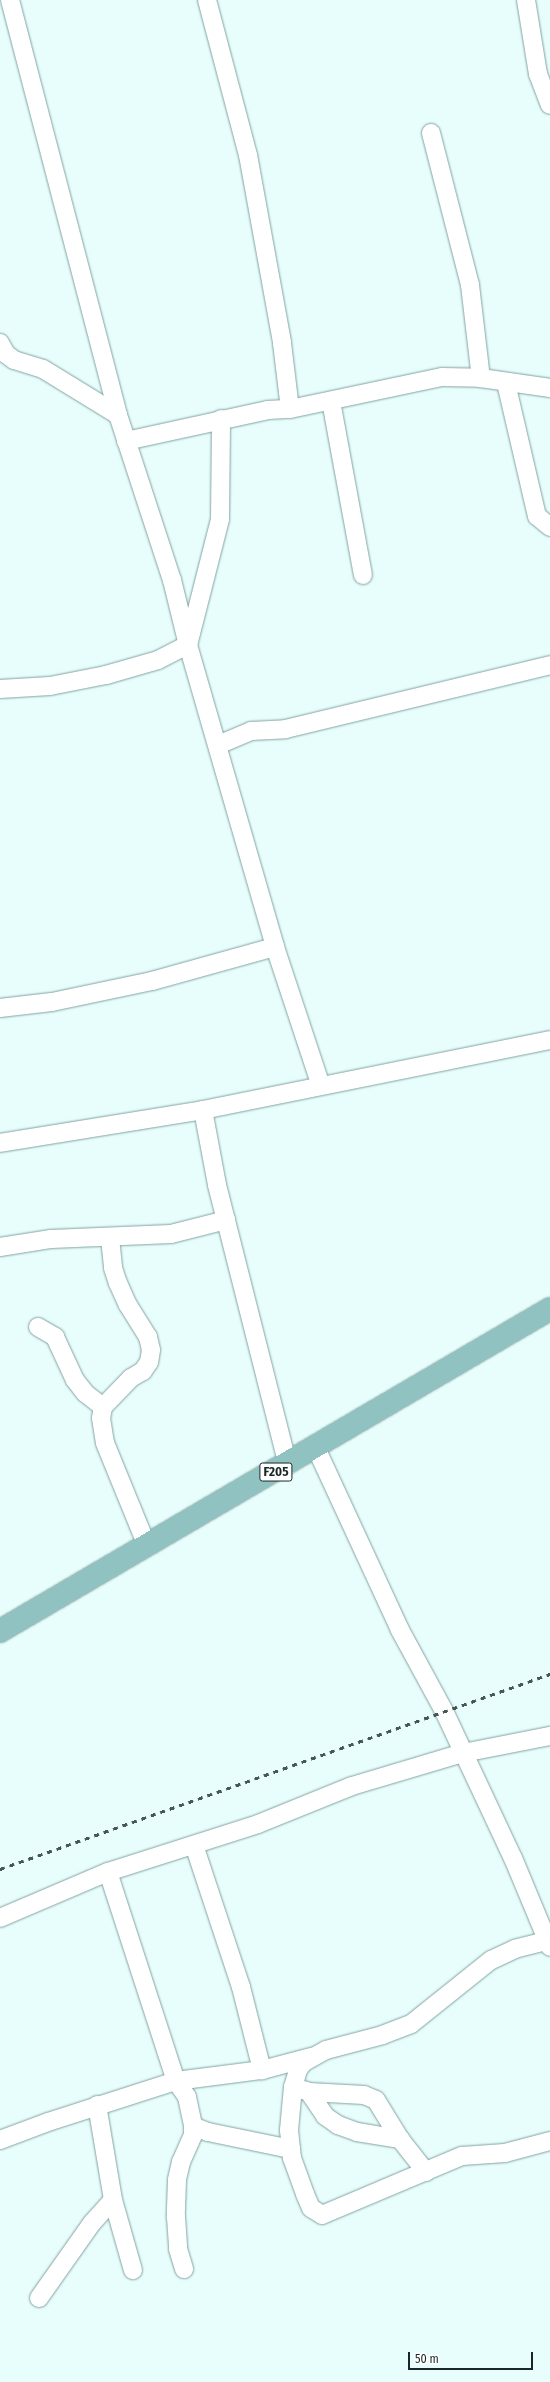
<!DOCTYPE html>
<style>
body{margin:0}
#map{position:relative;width:550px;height:2382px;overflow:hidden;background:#e8fefd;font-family:"Fira Sans Condensed",sans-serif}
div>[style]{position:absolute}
.roads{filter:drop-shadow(0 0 1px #81a3a2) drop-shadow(0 0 1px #81a3a2)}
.minor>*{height:18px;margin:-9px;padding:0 9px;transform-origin:9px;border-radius:9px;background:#fff}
.primary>*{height:22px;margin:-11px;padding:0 11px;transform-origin:11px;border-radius:11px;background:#8fc2c1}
.rail>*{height:3px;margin-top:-1.5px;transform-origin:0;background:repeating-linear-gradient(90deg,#475656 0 5px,transparent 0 10px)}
span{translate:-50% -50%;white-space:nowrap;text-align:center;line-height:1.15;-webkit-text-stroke:4px #fff;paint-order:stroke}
.shield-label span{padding:1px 3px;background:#fff;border:1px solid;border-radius:3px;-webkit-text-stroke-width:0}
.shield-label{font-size:13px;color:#192727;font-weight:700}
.scale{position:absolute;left:408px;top:2352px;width:125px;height:18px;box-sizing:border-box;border:2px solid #192727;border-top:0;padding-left:5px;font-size:12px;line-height:14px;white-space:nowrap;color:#192727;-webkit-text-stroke:3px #fff;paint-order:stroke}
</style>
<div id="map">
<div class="roads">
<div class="minor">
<div style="left:10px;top:0;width:429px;rotate:75.4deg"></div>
<div style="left:118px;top:415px;width:174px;rotate:71.9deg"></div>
<div style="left:172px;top:580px;width:67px;rotate:76.2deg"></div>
<div style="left:188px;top:645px;width:314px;rotate:73.9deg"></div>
<div style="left:275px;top:947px;width:146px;rotate:71.7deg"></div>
<div style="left:207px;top:0;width:160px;rotate:75.2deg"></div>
<div style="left:248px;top:155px;width:191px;rotate:79.7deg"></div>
<div style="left:282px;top:343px;width:66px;rotate:83.1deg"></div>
<div style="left:290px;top:409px;width:155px;rotate:-11.9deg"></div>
<div style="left:442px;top:377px;width:39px;rotate:1deg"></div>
<div style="left:481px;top:378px;width:70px;rotate:8.2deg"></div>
<div style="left:526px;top:0;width:75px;rotate:80.8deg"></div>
<div style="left:538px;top:74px;width:33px;rotate:69deg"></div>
<div style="left:431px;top:133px;width:157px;rotate:75.6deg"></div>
<div style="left:470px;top:285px;width:94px;rotate:83.3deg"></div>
<div style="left:0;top:343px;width:13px;rotate:61deg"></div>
<div style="left:6px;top:354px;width:10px;rotate:37deg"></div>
<div style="left:14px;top:360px;width:30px;rotate:17deg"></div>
<div style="left:43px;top:369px;width:88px;rotate:31.5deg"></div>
<div style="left:506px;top:383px;width:137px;rotate:76.9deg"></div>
<div style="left:537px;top:516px;width:17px;rotate:40deg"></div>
<div style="left:331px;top:401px;width:177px;rotate:79.6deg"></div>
<div style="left:126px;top:441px;width:145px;rotate:-12.3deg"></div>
<div style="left:268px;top:410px;width:22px;rotate:-3deg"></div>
<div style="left:0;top:689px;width:50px;rotate:-3.4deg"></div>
<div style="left:50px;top:686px;width:57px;rotate:-11.1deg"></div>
<div style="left:106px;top:675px;width:54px;rotate:-16.1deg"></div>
<div style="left:158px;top:660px;width:34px;rotate:-27deg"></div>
<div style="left:188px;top:645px;width:130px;rotate:-75.7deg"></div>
<div style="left:220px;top:519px;width:100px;rotate:-89.4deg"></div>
<div style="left:218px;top:745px;width:36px;rotate:-23deg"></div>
<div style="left:251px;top:731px;width:35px;rotate:-3deg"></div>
<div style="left:286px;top:729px;width:272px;rotate:-13.6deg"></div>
<div style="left:0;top:1008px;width:52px;rotate:-6.6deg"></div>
<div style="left:52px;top:1002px;width:102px;rotate:-11.9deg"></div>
<div style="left:152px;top:981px;width:128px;rotate:-15.5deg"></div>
<div style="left:203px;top:1110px;width:76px;rotate:79.4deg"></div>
<div style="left:217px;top:1185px;width:289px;rotate:75.8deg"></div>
<div style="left:0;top:1143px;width:206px;rotate:-9.2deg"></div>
<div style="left:203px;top:1110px;width:354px;rotate:-11.4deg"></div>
<div style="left:110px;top:1238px;width:30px;rotate:84deg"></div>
<div style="left:113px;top:1268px;width:16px;rotate:72deg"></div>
<div style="left:118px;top:1283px;width:24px;rotate:66deg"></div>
<div style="left:128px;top:1305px;width:38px;rotate:58deg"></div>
<div style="left:148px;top:1337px;width:13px;rotate:77deg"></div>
<div style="left:151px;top:1350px;width:12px;rotate:99deg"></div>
<div style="left:149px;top:1362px;width:11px;rotate:124deg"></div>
<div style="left:143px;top:1371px;width:14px;rotate:150deg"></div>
<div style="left:131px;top:1378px;width:40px;rotate:134deg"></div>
<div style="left:103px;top:1407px;width:11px;rotate:100deg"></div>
<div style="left:101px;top:1418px;width:25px;rotate:81deg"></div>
<div style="left:105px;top:1443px;width:111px;rotate:67.8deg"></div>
<div style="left:0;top:1247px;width:52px;rotate:-8.9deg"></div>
<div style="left:51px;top:1239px;width:120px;rotate:-2.4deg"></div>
<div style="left:171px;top:1234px;width:57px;rotate:-14.3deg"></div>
<div style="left:38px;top:1327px;width:20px;rotate:30deg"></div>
<div style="left:55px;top:1337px;width:47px;rotate:65.1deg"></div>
<div style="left:75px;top:1380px;width:16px;rotate:52deg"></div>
<div style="left:85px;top:1393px;width:23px;rotate:38deg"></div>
<div style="left:316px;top:1448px;width:200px;rotate:65.2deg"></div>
<div style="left:400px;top:1630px;width:92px;rotate:61.5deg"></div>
<div style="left:444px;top:1711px;width:162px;rotate:64.9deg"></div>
<div style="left:513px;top:1858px;width:96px;rotate:67.4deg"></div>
<div style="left:194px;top:1845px;width:150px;rotate:71.7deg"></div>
<div style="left:241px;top:1987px;width:86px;rotate:75.8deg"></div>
<div style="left:108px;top:1872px;width:220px;rotate:72deg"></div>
<div style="left:176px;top:2081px;width:19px;rotate:55deg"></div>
<div style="left:187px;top:2097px;width:30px;rotate:78deg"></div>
<div style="left:193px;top:2126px;width:9px;rotate:90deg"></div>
<div style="left:193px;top:2135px;width:30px;rotate:114deg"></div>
<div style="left:181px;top:2162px;width:18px;rotate:103deg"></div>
<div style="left:177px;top:2180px;width:37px;rotate:92deg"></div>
<div style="left:176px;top:2217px;width:32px;rotate:86deg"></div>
<div style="left:178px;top:2249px;width:21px;rotate:73deg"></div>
<div style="left:0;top:1918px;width:117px;rotate:-23.1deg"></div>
<div style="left:108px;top:1872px;width:157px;rotate:-17.7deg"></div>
<div style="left:258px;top:1824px;width:101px;rotate:-22deg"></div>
<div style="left:352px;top:1786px;width:116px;rotate:-16.6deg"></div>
<div style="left:463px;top:1753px;width:89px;rotate:-11.1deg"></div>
<div style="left:550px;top:1940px;width:36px;rotate:166deg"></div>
<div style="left:515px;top:1949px;width:26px;rotate:155deg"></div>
<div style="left:491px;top:1960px;width:102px;rotate:141.3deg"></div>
<div style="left:411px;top:2024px;width:30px;rotate:159deg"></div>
<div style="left:383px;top:2035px;width:59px;rotate:165.3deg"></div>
<div style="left:326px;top:2050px;width:26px;rotate:151deg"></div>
<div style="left:303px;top:2063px;width:9px;rotate:126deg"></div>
<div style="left:298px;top:2070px;width:18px;rotate:106deg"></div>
<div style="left:293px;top:2087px;width:43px;rotate:95.3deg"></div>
<div style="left:289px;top:2130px;width:28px;rotate:84deg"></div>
<div style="left:292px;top:2158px;width:38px;rotate:70deg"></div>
<div style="left:305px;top:2194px;width:15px;rotate:67deg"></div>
<div style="left:311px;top:2208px;width:13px;rotate:32deg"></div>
<div style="left:322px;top:2215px;width:152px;rotate:-22.9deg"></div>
<div style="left:462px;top:2156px;width:43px;rotate:-4deg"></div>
<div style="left:505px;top:2153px;width:47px;rotate:-14.9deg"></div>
<div style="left:293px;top:2087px;width:17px;rotate:17deg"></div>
<div style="left:309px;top:2092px;width:55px;rotate:3.1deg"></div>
<div style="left:364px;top:2095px;width:13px;rotate:23deg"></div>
<div style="left:376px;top:2100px;width:46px;rotate:58.4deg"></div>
<div style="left:400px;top:2139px;width:42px;rotate:51.8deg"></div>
<div style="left:309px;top:2092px;width:29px;rotate:56deg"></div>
<div style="left:325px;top:2116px;width:16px;rotate:35deg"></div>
<div style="left:338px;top:2125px;width:20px;rotate:20deg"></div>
<div style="left:357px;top:2132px;width:44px;rotate:9.2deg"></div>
<div style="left:97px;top:2105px;width:96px;rotate:80.4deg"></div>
<div style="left:113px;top:2200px;width:73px;rotate:74.1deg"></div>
<div style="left:193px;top:2126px;width:16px;rotate:22deg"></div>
<div style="left:208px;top:2132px;width:85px;rotate:11.6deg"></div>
<div style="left:0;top:2140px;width:51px;rotate:-20.6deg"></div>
<div style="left:48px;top:2122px;width:134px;rotate:-17.8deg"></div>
<div style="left:176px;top:2081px;width:87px;rotate:-7.3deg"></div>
<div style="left:262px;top:2070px;width:51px;rotate:-14.9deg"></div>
<div style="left:39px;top:2298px;width:92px;rotate:-54.8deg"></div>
<div style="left:92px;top:2223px;width:31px;rotate:-48deg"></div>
</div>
<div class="primary">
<div style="left:0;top:1631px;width:637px;rotate:-30.35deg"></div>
</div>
</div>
<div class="rail">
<div style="left:0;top:1869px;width:584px;rotate:-19.52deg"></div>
</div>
<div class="shield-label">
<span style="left:276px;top:1472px">F205</span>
</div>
<div class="scale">50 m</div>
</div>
